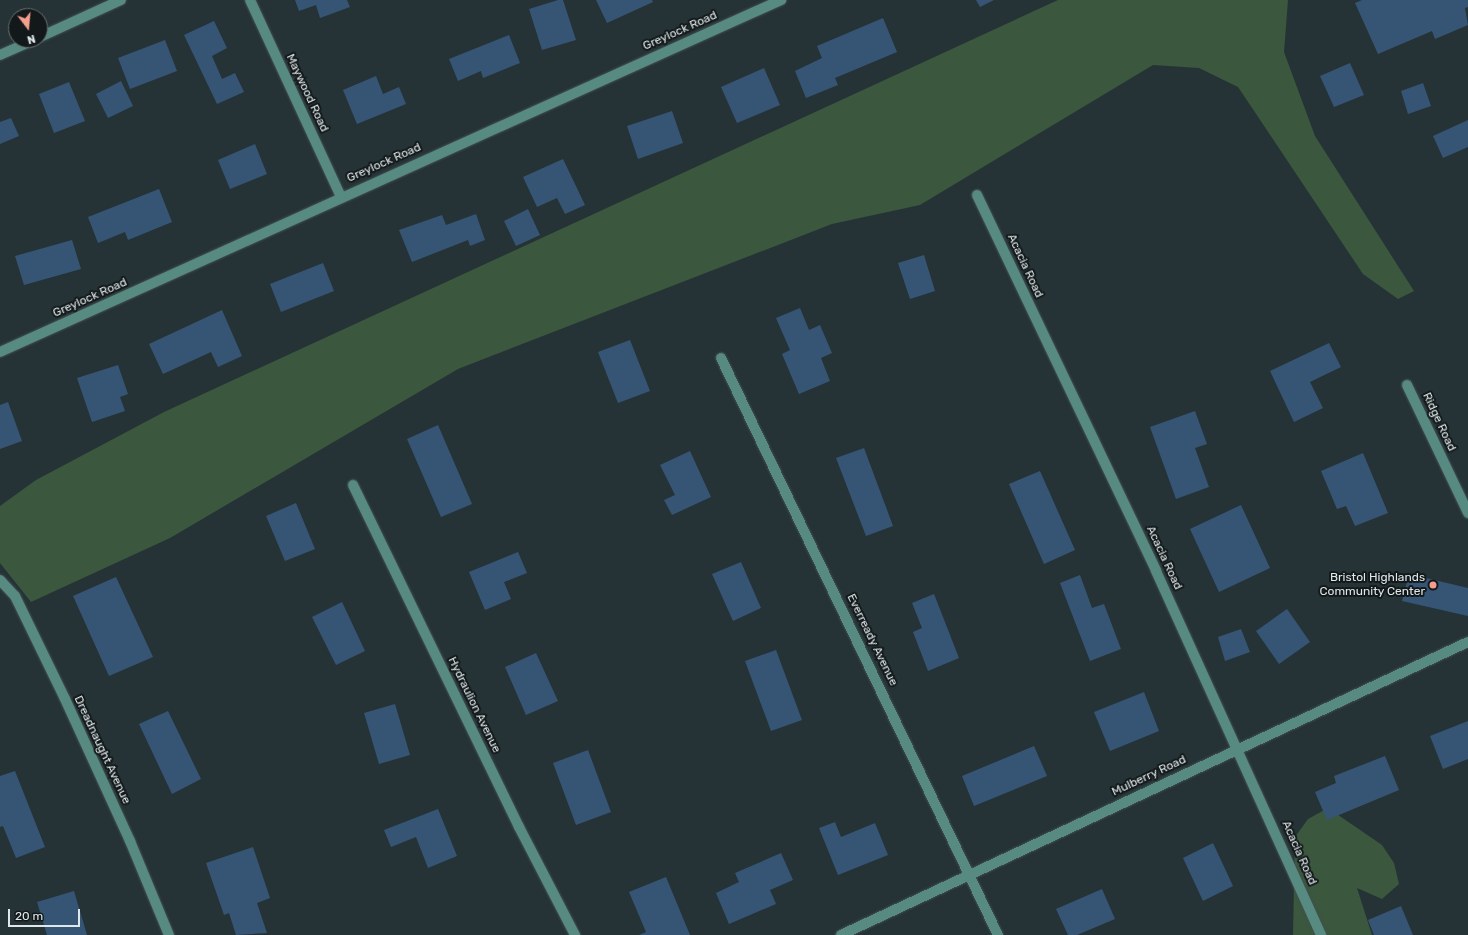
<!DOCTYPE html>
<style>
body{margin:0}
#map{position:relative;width:1468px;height:935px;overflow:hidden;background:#253336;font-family:Rubik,sans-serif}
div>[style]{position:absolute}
.green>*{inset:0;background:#3b573e}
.building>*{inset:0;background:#365575}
.roads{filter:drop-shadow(0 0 1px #435053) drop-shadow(0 0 1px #435053)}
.minor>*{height:10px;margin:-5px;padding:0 5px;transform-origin:5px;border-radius:5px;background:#578a81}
.dots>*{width:11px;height:11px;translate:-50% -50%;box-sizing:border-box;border:2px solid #13191b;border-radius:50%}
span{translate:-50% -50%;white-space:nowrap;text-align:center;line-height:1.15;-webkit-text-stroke:4px #13191b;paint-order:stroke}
.street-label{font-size:12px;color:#dee7e9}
.poi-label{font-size:12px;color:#dee7e9}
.right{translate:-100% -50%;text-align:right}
.north{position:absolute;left:8px;top:8px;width:40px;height:40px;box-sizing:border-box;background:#13191b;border:1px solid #646b6d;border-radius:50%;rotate:164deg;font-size:11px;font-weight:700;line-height:16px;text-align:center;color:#dee7e9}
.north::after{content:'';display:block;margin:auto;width:14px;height:18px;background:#f59d8f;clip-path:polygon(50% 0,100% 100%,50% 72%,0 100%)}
.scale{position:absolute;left:8px;top:909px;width:72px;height:18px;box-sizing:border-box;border:2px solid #dee7e9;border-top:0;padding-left:5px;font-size:12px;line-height:14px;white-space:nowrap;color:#dee7e9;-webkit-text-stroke:3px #13191b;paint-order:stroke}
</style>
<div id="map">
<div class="green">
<div style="clip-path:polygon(1058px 0,1288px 0,1284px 52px,1315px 136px,1414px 291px,1398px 299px,1363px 274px,1238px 87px,1199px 68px,1153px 65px,920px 205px,832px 224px,458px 369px,170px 538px,31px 602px,0 563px,0 506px,36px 480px,164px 412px)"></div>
<div style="clip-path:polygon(1328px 808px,1382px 845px,1394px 863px,1399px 884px,1382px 899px,1357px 888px,1372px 935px,1293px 935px,1295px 837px,1308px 819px)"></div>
</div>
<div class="building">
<div style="clip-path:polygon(295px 0,347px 0,350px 7px,320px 18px,316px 5px,299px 11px)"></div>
<div style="clip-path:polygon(558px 0,563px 0,576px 40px,542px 50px,529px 9px)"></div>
<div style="clip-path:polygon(596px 0,652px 0,653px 2px,607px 23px)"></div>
<div style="clip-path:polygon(976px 0,994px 0,980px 7px)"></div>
<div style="clip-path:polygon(1362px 0,1468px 0,1468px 7px,1465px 8px,1468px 25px,1435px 39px,1432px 31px,1378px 54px,1355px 3px)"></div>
<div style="clip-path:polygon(883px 18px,897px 52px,835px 78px,838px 85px,806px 98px,795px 71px,822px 58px,817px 46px)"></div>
<div style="clip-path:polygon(214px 21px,227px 48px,212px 56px,222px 79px,235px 73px,244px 92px,217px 104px,184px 35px)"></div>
<div style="clip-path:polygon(509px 35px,520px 63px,483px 78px,481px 71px,458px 81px,449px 59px)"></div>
<div style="clip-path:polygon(165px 40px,177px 71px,130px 89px,118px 58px)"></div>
<div style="clip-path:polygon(1350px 63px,1364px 95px,1334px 107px,1320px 76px)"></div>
<div style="clip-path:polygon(764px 68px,780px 105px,737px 123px,721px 87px)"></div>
<div style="clip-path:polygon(376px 76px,383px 94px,399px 87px,406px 104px,357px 124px,343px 90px)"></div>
<div style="clip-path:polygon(121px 81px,133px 106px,108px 118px,96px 94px)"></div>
<div style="clip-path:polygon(69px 82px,85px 121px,54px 133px,39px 94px)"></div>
<div style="clip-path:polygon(1423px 83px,1431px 106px,1408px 114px,1401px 91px)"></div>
<div style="clip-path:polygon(672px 111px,683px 143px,638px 159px,627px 126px)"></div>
<div style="clip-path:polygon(11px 118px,19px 136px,0 144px,0 122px)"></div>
<div style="clip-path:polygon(1468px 120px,1468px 147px,1443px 158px,1433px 136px)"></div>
<div style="clip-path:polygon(255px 144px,267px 174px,230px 189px,218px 160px)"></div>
<div style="clip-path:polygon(563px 159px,585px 205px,565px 214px,557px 198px,537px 207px,523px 177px)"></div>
<div style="clip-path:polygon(159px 189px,172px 222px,128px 240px,125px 232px,98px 243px,88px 217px)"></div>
<div style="clip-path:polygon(528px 209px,540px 235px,516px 246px,504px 221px)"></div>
<div style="clip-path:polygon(476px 214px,485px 240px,470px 246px,468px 240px,412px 262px,399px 230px,442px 215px,446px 225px)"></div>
<div style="clip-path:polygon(72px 240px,81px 269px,24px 285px,15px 256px)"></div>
<div style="clip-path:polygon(924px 255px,935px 291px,910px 299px,898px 263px)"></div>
<div style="clip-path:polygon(323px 263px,334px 291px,281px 312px,270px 284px)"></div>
<div style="clip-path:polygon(800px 308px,809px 330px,820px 325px,832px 353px,821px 358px,830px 381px,799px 394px,782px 354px,790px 350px,776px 318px)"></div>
<div style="clip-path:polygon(222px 310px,242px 356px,218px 367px,211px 352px,163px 374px,149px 344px)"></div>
<div style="clip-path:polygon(630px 340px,650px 391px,618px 403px,598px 352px)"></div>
<div style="clip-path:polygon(1329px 343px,1341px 367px,1310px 382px,1323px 408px,1294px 422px,1270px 371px)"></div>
<div style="clip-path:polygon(118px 365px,128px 394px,120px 397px,125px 411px,92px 422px,77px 378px)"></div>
<div style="clip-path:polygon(8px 402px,22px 441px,0 449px,0 405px)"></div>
<div style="clip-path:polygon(1195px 411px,1207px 444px,1195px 448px,1209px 487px,1176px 499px,1150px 427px)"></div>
<div style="clip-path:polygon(438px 425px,472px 504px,441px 517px,407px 439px)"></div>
<div style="clip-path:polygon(864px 448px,893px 526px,866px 536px,836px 458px)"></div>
<div style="clip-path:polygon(690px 451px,711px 497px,672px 515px,664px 500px,675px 495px,660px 465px)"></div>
<div style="clip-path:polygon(1363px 453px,1388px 513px,1355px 526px,1346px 506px,1337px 509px,1321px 471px)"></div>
<div style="clip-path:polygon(1040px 471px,1075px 550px,1044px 564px,1009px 484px)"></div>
<div style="clip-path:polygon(296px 503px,315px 549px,285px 561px,266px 516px)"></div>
<div style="clip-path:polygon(1241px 505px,1270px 568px,1219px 592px,1190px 529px)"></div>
<div style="clip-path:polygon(518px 552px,527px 573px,504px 582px,511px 599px,485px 610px,469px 572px)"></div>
<div style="clip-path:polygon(741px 562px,761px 608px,733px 621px,712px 574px)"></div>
<div style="clip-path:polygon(1409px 574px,1468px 588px,1468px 616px,1402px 601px)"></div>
<div style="clip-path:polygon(1080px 575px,1092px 608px,1104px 604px,1121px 649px,1090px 661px,1060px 583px)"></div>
<div style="clip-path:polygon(116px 577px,153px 657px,109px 676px,73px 596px)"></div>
<div style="clip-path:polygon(934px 594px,959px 658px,928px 671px,913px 632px,922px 628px,912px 603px)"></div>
<div style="clip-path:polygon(342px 602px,365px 651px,336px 665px,312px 617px)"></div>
<div style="clip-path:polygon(1287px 609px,1310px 642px,1279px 664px,1256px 631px)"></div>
<div style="clip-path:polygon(1241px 629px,1250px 652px,1225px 661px,1218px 637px)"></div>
<div style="clip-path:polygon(776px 650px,802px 720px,771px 731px,745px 661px)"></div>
<div style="clip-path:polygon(536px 653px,558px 701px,526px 715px,505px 667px)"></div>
<div style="clip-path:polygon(1144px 692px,1159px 731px,1110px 751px,1094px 712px)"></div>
<div style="clip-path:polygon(395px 704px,410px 755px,379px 764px,364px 713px)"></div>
<div style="clip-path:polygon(168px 711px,201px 779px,172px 794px,139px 724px)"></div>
<div style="clip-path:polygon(1468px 721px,1468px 759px,1443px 769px,1430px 736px)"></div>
<div style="clip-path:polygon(1034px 746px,1047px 776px,974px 806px,962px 776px)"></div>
<div style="clip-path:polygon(588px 750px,611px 812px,576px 825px,553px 763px)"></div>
<div style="clip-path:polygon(1385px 756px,1399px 790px,1327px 820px,1315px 792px,1336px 783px,1334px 776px)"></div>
<div style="clip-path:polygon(15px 771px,45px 847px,16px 858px,3px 826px,0 827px,0 776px)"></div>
<div style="clip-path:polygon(438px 809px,457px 856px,428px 868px,416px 837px,391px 847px,384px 830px)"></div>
<div style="clip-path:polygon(835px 822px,841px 837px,875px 823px,888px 855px,838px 875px,819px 828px)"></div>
<div style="clip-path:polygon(1213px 843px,1233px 886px,1203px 901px,1183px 858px)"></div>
<div style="clip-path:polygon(253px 847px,270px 898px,257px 903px,267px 933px,236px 935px,229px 913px,224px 915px,206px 863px)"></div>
<div style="clip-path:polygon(781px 853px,793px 880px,770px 890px,776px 904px,729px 924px,716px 893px,739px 882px,735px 873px)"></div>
<div style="clip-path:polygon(666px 877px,690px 935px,639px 935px,646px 932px,629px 892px)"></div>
<div style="clip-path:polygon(1102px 889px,1115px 919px,1077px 935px,1068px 935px,1056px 909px)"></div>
<div style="clip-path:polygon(74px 891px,87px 935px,47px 935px,37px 902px)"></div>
<div style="clip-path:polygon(1401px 906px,1413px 935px,1374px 935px,1368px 920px)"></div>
</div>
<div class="roads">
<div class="minor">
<div style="left:250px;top:0;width:217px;rotate:65.2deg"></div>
<div style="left:40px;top:37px;width:89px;rotate:-24.6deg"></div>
<div style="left:0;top:55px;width:37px;rotate:-24deg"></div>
<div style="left:977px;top:195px;width:416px;rotate:64.5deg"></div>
<div style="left:1156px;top:571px;width:400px;rotate:65.6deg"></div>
<div style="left:0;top:352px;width:857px;rotate:-24.26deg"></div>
<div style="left:721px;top:358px;width:640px;rotate:64.36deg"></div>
<div style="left:1407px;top:385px;width:142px;rotate:64.5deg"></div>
<div style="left:353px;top:485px;width:380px;rotate:64.1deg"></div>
<div style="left:519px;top:827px;width:122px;rotate:62.6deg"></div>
<div style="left:0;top:580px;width:22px;rotate:47deg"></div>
<div style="left:15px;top:596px;width:114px;rotate:64.1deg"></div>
<div style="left:65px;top:699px;width:156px;rotate:65.4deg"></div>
<div style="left:130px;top:841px;width:102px;rotate:67.5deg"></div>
<div style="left:841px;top:935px;width:692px;rotate:-25.05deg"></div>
</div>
</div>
<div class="dots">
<div style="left:1433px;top:585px;background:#f59d8f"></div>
</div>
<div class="street-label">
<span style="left:680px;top:31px;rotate:-24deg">Greylock Road</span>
<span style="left:307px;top:93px;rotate:65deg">Maywood Road</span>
<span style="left:384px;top:163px;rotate:-24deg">Greylock Road</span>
<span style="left:1025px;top:266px;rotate:65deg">Acacia Road</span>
<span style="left:90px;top:298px;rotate:-24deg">Greylock Road</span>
<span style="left:1439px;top:422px;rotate:65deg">Ridge Road</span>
<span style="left:1164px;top:558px;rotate:65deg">Acacia Road</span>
<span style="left:872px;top:640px;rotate:64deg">Everready Avenue</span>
<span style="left:474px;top:705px;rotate:64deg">Hydraulion Avenue</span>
<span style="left:102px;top:750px;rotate:65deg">Dreadnaught Avenue</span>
<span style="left:1149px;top:776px;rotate:-25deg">Mulberry Road</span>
<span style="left:1299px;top:853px;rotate:66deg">Acacia Road</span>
</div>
<div class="poi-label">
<span class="right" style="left:1425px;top:585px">Bristol Highlands<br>Community Center</span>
</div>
<div class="north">N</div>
<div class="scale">20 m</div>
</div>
